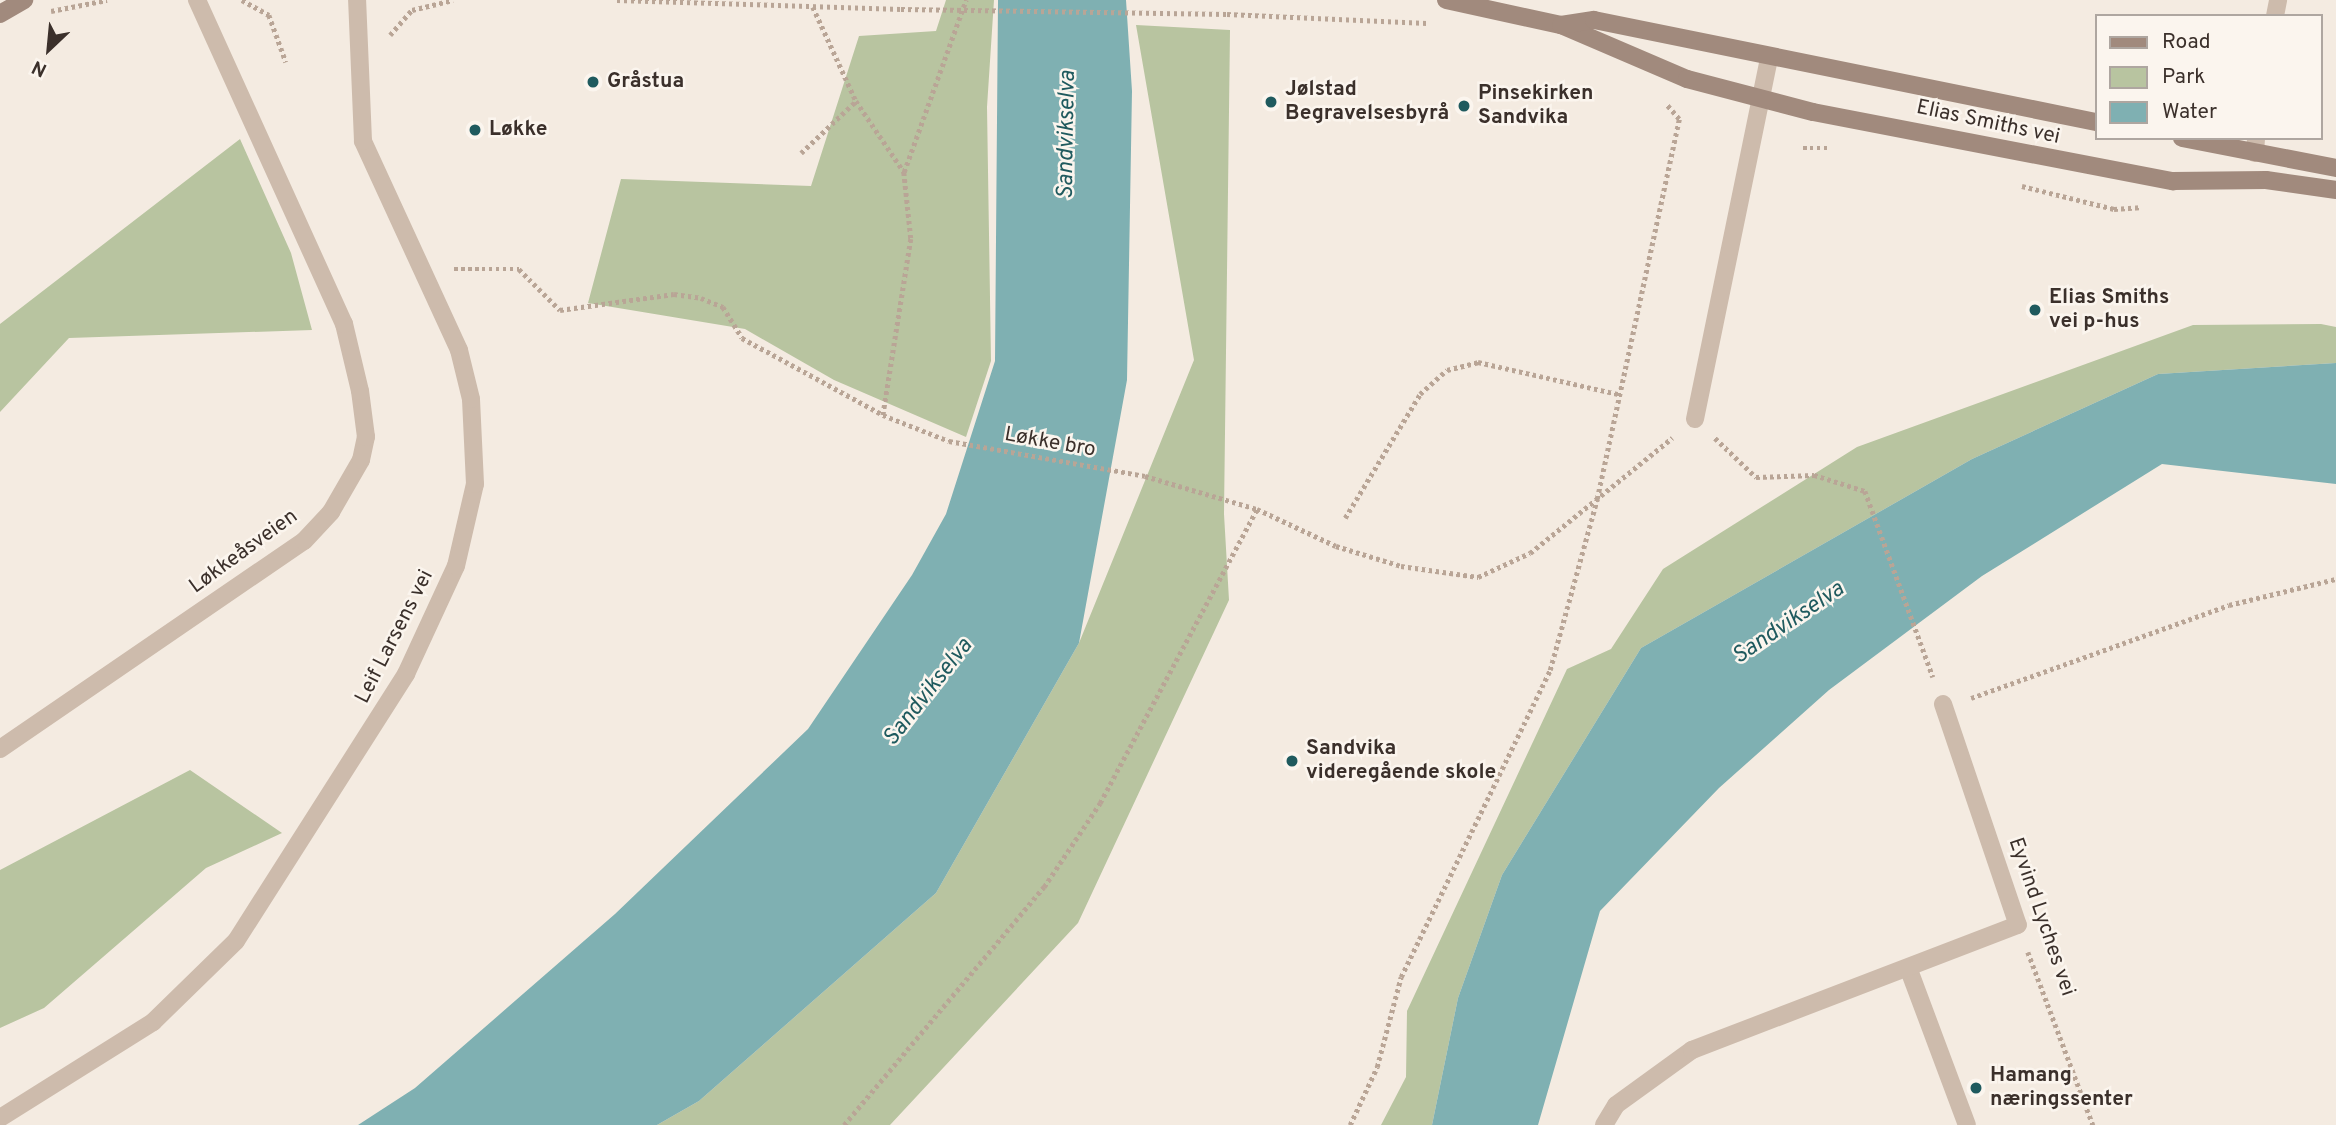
<!DOCTYPE html>
<meta charset="utf-8">
<style>
body{margin:0}
#map{position:relative;width:2336px;height:1125px;overflow:hidden;background:#f4ebe1;font-family:Overpass,sans-serif}
div>[style]{position:absolute}
.green>*{inset:0;background:#b8c4a0}
.water>*{inset:0;background:#7fb0b2}
.path>*{height:4.5px;margin-top:-2.25px;transform-origin:0;background:repeating-linear-gradient(90deg,#b9a596 0 3.5px,transparent 0 7px)}
.lane>*{height:18px;margin:-9px;padding:0 9px;transform-origin:9px;border-radius:9px;background:#cdbbac}
.street>*{height:18px;margin:-9px;padding:0 9px;transform-origin:9px;border-radius:9px;background:#cdbbac}
.secondary>*{height:18px;margin:-9px;padding:0 9px;transform-origin:9px;border-radius:9px;background:#a18a7d}
.path-bridge>*{height:4.5px;margin-top:-2.25px;transform-origin:0;background:repeating-linear-gradient(90deg,#b9a596 0 3.5px,transparent 0 7px)}
.dots>*{width:19px;height:19px;translate:-50% -50%;box-sizing:border-box;border:4px solid #fbf5ee;border-radius:50%}
span{translate:-50% -50%;white-space:nowrap;text-align:center;line-height:1.15;-webkit-text-stroke:5px #fbf5ee;paint-order:stroke}
.poi-label{font-size:21px;color:#3b302b;font-weight:700}
.left{translate:0 -50%;text-align:left}
.street-label{font-size:21px;color:#3b302b}
.water-label{font-size:23px;color:#1f5a5e;font-style:italic}
.legend{position:absolute;left:2095px;top:14px;width:228px;height:126px;box-sizing:border-box;background:#fbf5ee;border:2px solid #aea6a0;margin:0;padding:9px 12px;list-style:none;font-size:21px;color:#3b302b}
.legend li{display:flex;align-items:center;gap:14px;height:35px}
.legend b{width:35px;border:2px solid #aea6a0}
.north{position:absolute;left:14px;top:14px;width:70px;height:70px;-webkit-text-stroke:5px #fbf5ee;paint-order:stroke;rotate:206deg;font-size:19px;font-weight:700;line-height:28px;text-align:center;color:#3b302b}
.north::after{content:'';display:block;margin:auto;width:24px;height:32px;background:#3b302b;clip-path:polygon(50% 0,100% 100%,50% 72%,0 100%)}
</style>
<div id="map">
<div class="green">
<div style="clip-path:polygon(946px 0,994px 0,987px 107px,991px 361px,966px 437px,834px 380px,745px 329px,588px 303px,621px 179px,811px 186px,859px 36px,936px 31px)"></div>
<div style="clip-path:polygon(1136px 25px,1230px 30px,1224px 514px,1229px 600px,1078px 923px,890px 1125px,657px 1125px,699px 1101px,936px 893px,1079px 643px,1194px 360px)"></div>
<div style="clip-path:polygon(240px 139px,291px 253px,312px 330px,69px 338px,0 412px,0 324px)"></div>
<div style="clip-path:polygon(2321px 324px,2336px 327px,2336px 363px,2158px 374px,1972px 459px,1641px 648px,1502px 875px,1458px 998px,1432px 1125px,1381px 1125px,1406px 1077px,1407px 1011px,1567px 669px,1611px 649px,1663px 569px,1857px 447px,2193px 325px)"></div>
<div style="clip-path:polygon(190px 770px,282px 833px,206px 868px,44px 1008px,0 1028px,0 870px)"></div>
</div>
<div class="water">
<div style="clip-path:polygon(998px 0,1126px 0,1132px 91px,1127px 380px,1079px 643px,936px 893px,699px 1101px,657px 1125px,358px 1125px,415px 1088px,615px 914px,808px 729px,912px 575px,946px 514px,995px 361px)"></div>
<div style="clip-path:polygon(2336px 363px,2336px 484px,2162px 464px,1982px 576px,1829px 690px,1719px 788px,1600px 911px,1538px 1125px,1432px 1125px,1458px 998px,1502px 875px,1641px 648px,1972px 459px,2158px 374px)"></div>
</div>
<div class="path">
<div style="left:242px;top:0;width:31px;rotate:29deg"></div>
<div style="left:269px;top:15px;width:50px;rotate:70.1deg"></div>
<div style="left:617px;top:0;width:284px;rotate:1.8deg"></div>
<div style="left:813px;top:7px;width:103px;rotate:65.4deg"></div>
<div style="left:856px;top:101px;width:86px;rotate:55.9deg"></div>
<div style="left:904px;top:172px;width:67px;rotate:84deg"></div>
<div style="left:911px;top:239px;width:178px;rotate:99deg"></div>
<div style="left:51px;top:11px;width:57px;rotate:-11.1deg"></div>
<div style="left:1227px;top:14px;width:200px;rotate:2.6deg"></div>
<div style="left:390px;top:35px;width:33px;rotate:-49deg"></div>
<div style="left:412px;top:10px;width:42px;rotate:-13.7deg"></div>
<div style="left:1803px;top:148px;width:27px"></div>
<div style="left:801px;top:153px;width:76px;rotate:-43.4deg"></div>
<div style="left:904px;top:172px;width:183px;rotate:-70.2deg"></div>
<div style="left:2022px;top:186px;width:95px;rotate:14deg"></div>
<div style="left:2114px;top:209px;width:26px;rotate:-4deg"></div>
<div style="left:454px;top:269px;width:65px"></div>
<div style="left:519px;top:269px;width:58px;rotate:45deg"></div>
<div style="left:560px;top:310px;width:115px;rotate:-8deg"></div>
<div style="left:674px;top:294px;width:27px;rotate:8deg"></div>
<div style="left:701px;top:298px;width:24px;rotate:22deg"></div>
<div style="left:723px;top:307px;width:36px;rotate:58deg"></div>
<div style="left:742px;top:338px;width:161px;rotate:28.6deg"></div>
<div style="left:883px;top:415px;width:71px;rotate:21.5deg"></div>
<div style="left:949px;top:441px;width:199px;rotate:10.1deg"></div>
<div style="left:1145px;top:476px;width:117px;rotate:16.4deg"></div>
<div style="left:1257px;top:509px;width:87px;rotate:25.1deg"></div>
<div style="left:1336px;top:546px;width:68px;rotate:17.1deg"></div>
<div style="left:1401px;top:566px;width:78px;rotate:8.1deg"></div>
<div style="left:1478px;top:577px;width:57px;rotate:-24.8deg"></div>
<div style="left:1530px;top:553px;width:183px;rotate:-39deg"></div>
<div style="left:1715px;top:438px;width:57px;rotate:43.6deg"></div>
<div style="left:1756px;top:477px;width:58px;rotate:-2deg"></div>
<div style="left:1814px;top:475px;width:53px;rotate:17.4deg"></div>
<div style="left:1865px;top:491px;width:198px;rotate:69.9deg"></div>
<div style="left:1345px;top:518px;width:145px;rotate:-58.8deg"></div>
<div style="left:1420px;top:394px;width:36px;rotate:-42deg"></div>
<div style="left:1447px;top:370px;width:32px;rotate:-14deg"></div>
<div style="left:1478px;top:362px;width:144px;rotate:12.9deg"></div>
<div style="left:1971px;top:698px;width:274px;rotate:-19.8deg"></div>
<div style="left:2229px;top:605px;width:110px;rotate:-13.7deg"></div>
<div style="left:2028px;top:952px;width:185px;rotate:69.4deg"></div>
<div style="left:844px;top:1125px;width:311px;rotate:-50deg"></div>
<div style="left:1044px;top:887px;width:101px;rotate:-56.3deg"></div>
<div style="left:1100px;top:803px;width:333px;rotate:-61.9deg"></div>
<div style="left:1350px;top:1125px;width:64px;rotate:-65deg"></div>
<div style="left:1377px;top:1067px;width:93px;rotate:-75.1deg"></div>
<div style="left:1401px;top:977px;width:341px;rotate:-64.1deg"></div>
<div style="left:1550px;top:670px;width:177px;rotate:-74.6deg"></div>
<div style="left:1597px;top:499px;width:389px;rotate:-77.8deg"></div>
<div style="left:1679px;top:119px;width:20px;rotate:-131deg"></div>
</div>
<div class="lane">
<div style="left:1909px;top:970px;width:165px;rotate:69.5deg"></div>
<div style="left:1604px;top:1125px;width:23px;rotate:-59deg"></div>
<div style="left:1616px;top:1105px;width:94px;rotate:-35.9deg"></div>
<div style="left:1692px;top:1050px;width:349px;rotate:-21deg"></div>
</div>
<div class="street">
<div style="left:2275px;top:16px;width:16px;rotate:-79deg"></div>
<div style="left:2255px;top:153px;width:15px;rotate:-86deg"></div>
<div style="left:1695px;top:419px;width:369px;rotate:-78.4deg"></div>
<div style="left:1943px;top:704px;width:233px;rotate:71.3deg"></div>
<div style="left:0;top:749px;width:368px;rotate:-34.4deg"></div>
<div style="left:304px;top:541px;width:40px;rotate:-47deg"></div>
<div style="left:331px;top:512px;width:60px;rotate:-60deg"></div>
<div style="left:361px;top:460px;width:24px;rotate:-78deg"></div>
<div style="left:366px;top:437px;width:46px;rotate:-97.4deg"></div>
<div style="left:360px;top:391px;width:69px;rotate:-103.4deg"></div>
<div style="left:344px;top:324px;width:356px;rotate:-114.4deg"></div>
<div style="left:0;top:1118px;width:181px;rotate:-32.1deg"></div>
<div style="left:153px;top:1022px;width:116px;rotate:-44.3deg"></div>
<div style="left:236px;top:941px;width:317px;rotate:-57.5deg"></div>
<div style="left:406px;top:674px;width:119px;rotate:-65.2deg"></div>
<div style="left:456px;top:566px;width:84px;rotate:-77deg"></div>
<div style="left:475px;top:484px;width:85px;rotate:-92.7deg"></div>
<div style="left:471px;top:399px;width:50px;rotate:-103.8deg"></div>
<div style="left:459px;top:350px;width:230px;rotate:-114.7deg"></div>
<div style="left:363px;top:141px;width:141px;rotate:-92.4deg"></div>
</div>
<div class="secondary">
<div style="left:1446px;top:0;width:118px;rotate:12.3deg"></div>
<div style="left:1561px;top:25px;width:137px;rotate:23.2deg"></div>
<div style="left:1687px;top:79px;width:130px;rotate:14.7deg"></div>
<div style="left:1813px;top:112px;width:367px;rotate:10.9deg"></div>
<div style="left:2173px;top:181px;width:93px;rotate:-0.6deg"></div>
<div style="left:2266px;top:180px;width:71px;rotate:8.1deg"></div>
<div style="left:0;top:14px;width:28px;rotate:-30deg"></div>
<div style="left:1561px;top:25px;width:33px;rotate:-9deg"></div>
<div style="left:1594px;top:20px;width:512px;rotate:11.49deg"></div>
<div style="left:2182px;top:138px;width:157px;rotate:11deg"></div>
</div>
<div class="path-bridge">
<div style="left:901px;top:9px;width:326px;rotate:0.9deg"></div>
</div>
<div class="dots">
<div style="left:593px;top:82px;background:#1f5a5e"></div>
<div style="left:1271px;top:102px;background:#1f5a5e"></div>
<div style="left:1464px;top:106px;background:#1f5a5e"></div>
<div style="left:475px;top:130px;background:#1f5a5e"></div>
<div style="left:2035px;top:310px;background:#1f5a5e"></div>
<div style="left:1292px;top:761px;background:#1f5a5e"></div>
<div style="left:1976px;top:1088px;background:#1f5a5e"></div>
</div>
<div class="poi-label">
<span class="left" style="left:607px;top:82px">Gråstua</span>
<span class="left" style="left:1285px;top:102px">Jølstad<br>Begravelsesbyrå</span>
<span class="left" style="left:1478px;top:106px">Pinsekirken<br>Sandvika</span>
<span class="left" style="left:489px;top:130px">Løkke</span>
<span class="left" style="left:2049px;top:310px">Elias Smiths<br>vei p-hus</span>
<span class="left" style="left:1306px;top:761px">Sandvika<br>videregående skole</span>
<span class="left" style="left:1990px;top:1088px">Hamang<br>næringssenter</span>
</div>
<div class="street-label">
<span style="left:1988px;top:123px;rotate:12deg">Elias Smiths vei</span>
<span style="left:1050px;top:443px;rotate:10deg">Løkke bro</span>
<span style="left:244px;top:552px;rotate:-36deg">Løkkeåsveien</span>
<span style="left:395px;top:637px;rotate:-63deg">Leif Larsens vei</span>
<span style="left:2041px;top:917px;rotate:71deg">Eyvind Lyches vei</span>
</div>
<div class="water-label">
<span style="left:1068px;top:135px;rotate:-89deg">Sandvikselva</span>
<span style="left:1789px;top:624px;rotate:-34deg">Sandvikselva</span>
<span style="left:929px;top:693px;rotate:-52deg">Sandvikselva</span>
</div>
<ul class="legend">
<li><b style="height:9px;background:#a18a7d"></b>Road</li>
<li><b style="height:19px;background:#b8c4a0"></b>Park</li>
<li><b style="height:19px;background:#7fb0b2"></b>Water</li>
</ul>
<div class="north">N</div>
</div>
